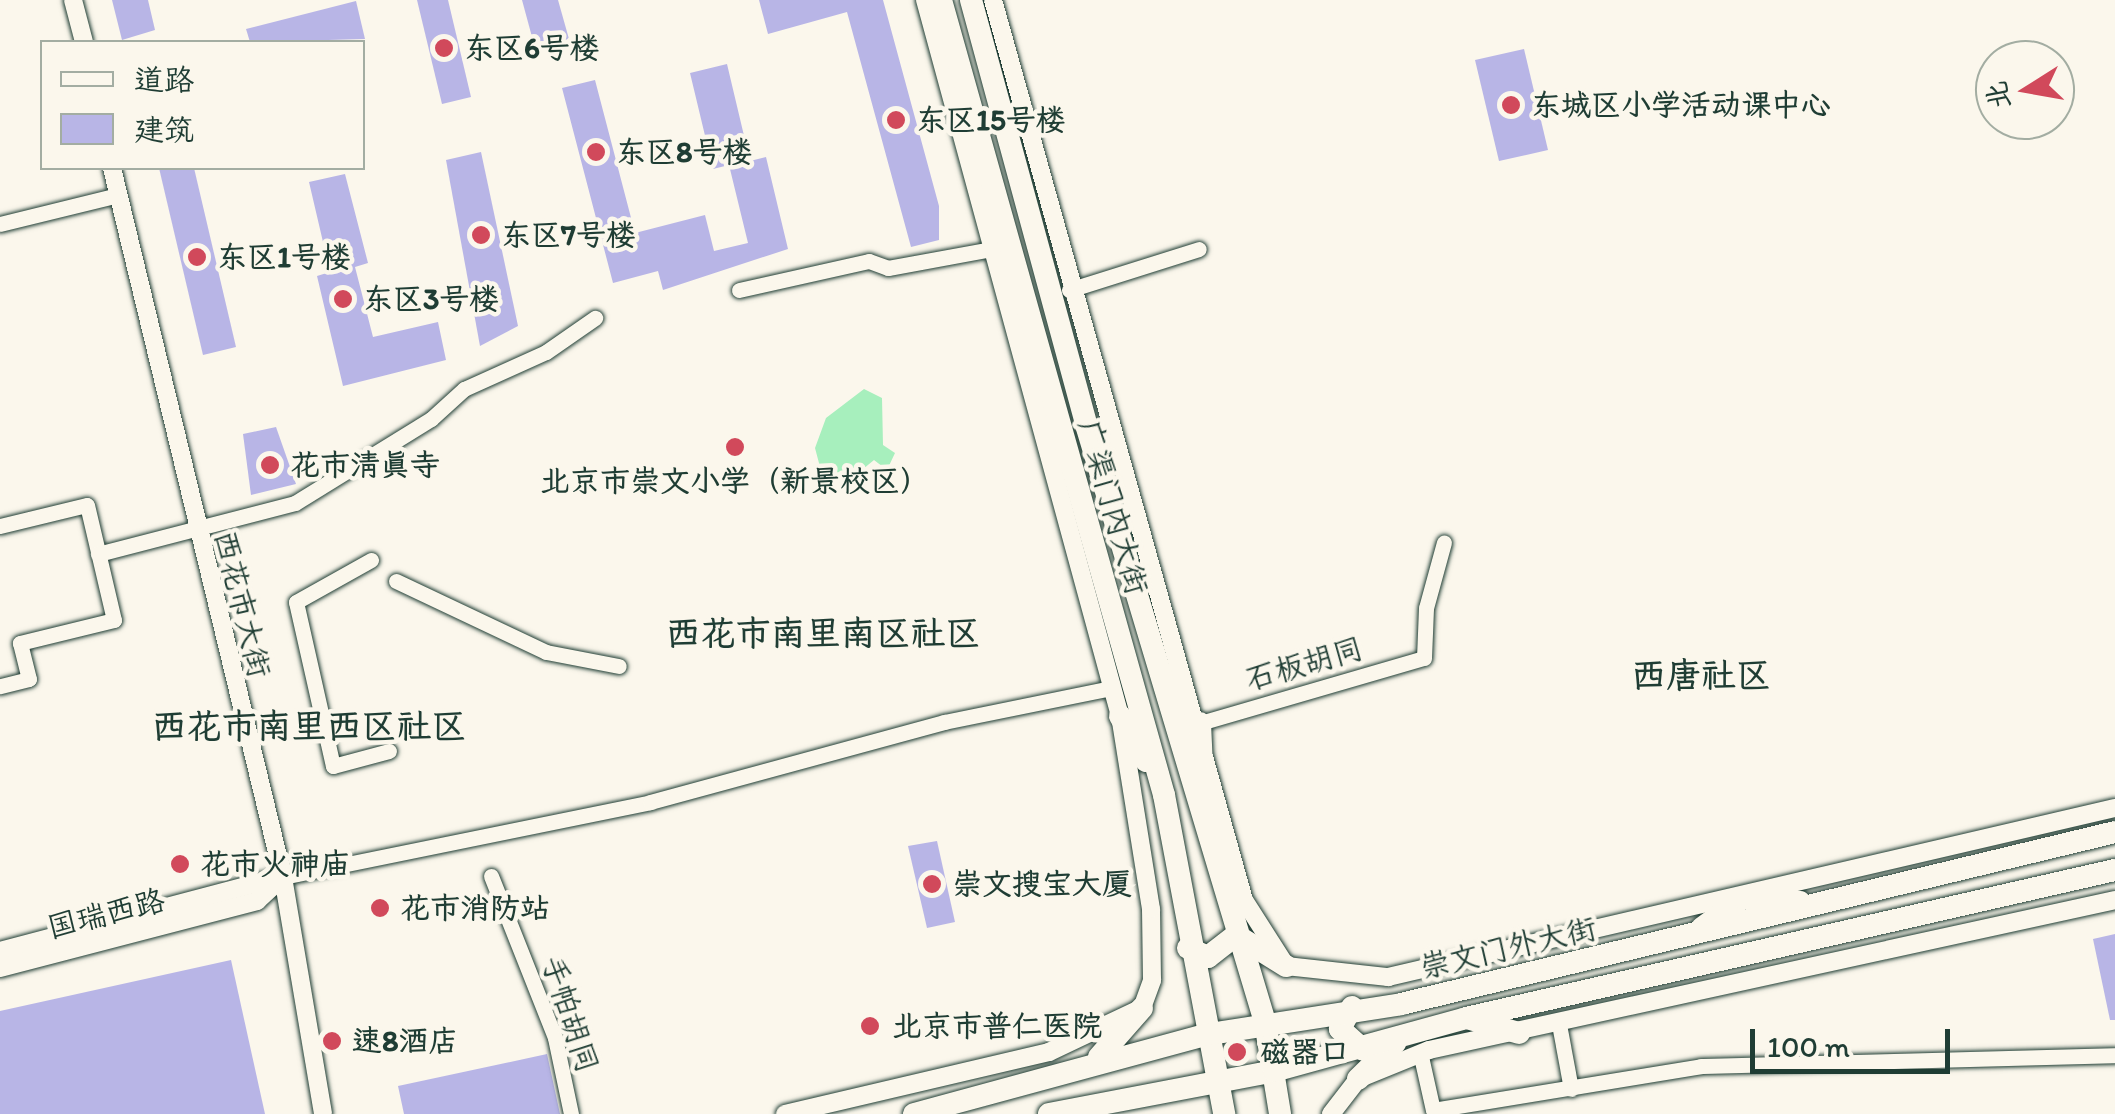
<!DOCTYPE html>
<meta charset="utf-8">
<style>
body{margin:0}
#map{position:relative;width:2115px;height:1114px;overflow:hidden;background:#fbf7ec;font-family:Itim,"LXGW WenKai TC",sans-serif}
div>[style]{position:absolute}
.green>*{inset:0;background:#a7efbd}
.building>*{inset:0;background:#b8b5e6}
.roads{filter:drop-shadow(0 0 2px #1f3d34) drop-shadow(0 0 2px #1f3d34)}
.minor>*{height:15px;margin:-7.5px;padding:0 7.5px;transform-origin:7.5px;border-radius:7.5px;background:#fbf7ec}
.tertiary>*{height:18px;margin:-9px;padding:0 9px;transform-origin:9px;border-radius:9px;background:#fbf7ec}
.primary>*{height:22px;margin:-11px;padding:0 11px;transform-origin:11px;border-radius:11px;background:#fbf7ec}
.dots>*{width:28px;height:28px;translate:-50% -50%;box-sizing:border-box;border:5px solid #fbf7ec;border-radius:50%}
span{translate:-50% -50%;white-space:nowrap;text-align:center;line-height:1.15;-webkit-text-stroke:9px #fbf7ec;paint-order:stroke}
.poi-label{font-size:30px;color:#1f3d34;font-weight:700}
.left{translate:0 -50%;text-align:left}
.street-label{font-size:30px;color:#1f3d34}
.quarter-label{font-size:35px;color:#1f3d34;font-weight:700}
.legend{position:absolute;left:40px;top:40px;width:325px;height:130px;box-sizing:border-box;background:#fbf7ec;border:2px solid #a3ada2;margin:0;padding:12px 18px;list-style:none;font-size:30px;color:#1f3d34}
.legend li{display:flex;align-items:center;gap:20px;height:50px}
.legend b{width:50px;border:2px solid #a3ada2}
.north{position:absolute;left:1975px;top:40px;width:100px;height:100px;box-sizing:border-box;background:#fbf7ec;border:2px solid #a3ada2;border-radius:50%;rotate:259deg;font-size:28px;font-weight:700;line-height:40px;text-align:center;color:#1f3d34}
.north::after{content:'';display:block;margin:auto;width:35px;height:45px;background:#d1495b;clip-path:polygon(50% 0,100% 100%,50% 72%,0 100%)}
.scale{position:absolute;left:1750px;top:1029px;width:200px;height:45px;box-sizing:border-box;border:5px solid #1f3d34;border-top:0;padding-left:12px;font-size:30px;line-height:35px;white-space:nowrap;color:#1f3d34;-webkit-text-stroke:8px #fbf7ec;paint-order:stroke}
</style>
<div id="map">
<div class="green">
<div style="clip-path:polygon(864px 389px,882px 398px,883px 445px,895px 453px,887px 470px,874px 460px,846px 483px,824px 482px,815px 448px,826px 418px)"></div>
</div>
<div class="building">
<div style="clip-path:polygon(112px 0,148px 0,155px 30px,122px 40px)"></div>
<div style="clip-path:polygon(417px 0,448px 0,471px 97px,442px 104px)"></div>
<div style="clip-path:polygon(522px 0,558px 0,569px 39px,535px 48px)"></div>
<div style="clip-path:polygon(759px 0,883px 0,939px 206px,939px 240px,911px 247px,847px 12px,768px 34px)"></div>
<div style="clip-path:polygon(356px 1px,365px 39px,250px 42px,246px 29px)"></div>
<div style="clip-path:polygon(1524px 49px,1548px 150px,1499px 161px,1475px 60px)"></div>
<div style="clip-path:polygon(727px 64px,750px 161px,766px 157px,788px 249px,663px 290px,658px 271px,613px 283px,562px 88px,595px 80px,635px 233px,705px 215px,714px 251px,748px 243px,729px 165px,713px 169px,690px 73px)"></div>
<div style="clip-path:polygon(481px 152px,518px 326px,480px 346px,446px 160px)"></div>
<div style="clip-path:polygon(159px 168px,194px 168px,236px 347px,203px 355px)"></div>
<div style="clip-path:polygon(345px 174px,368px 263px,355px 267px,373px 337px,438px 322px,446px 360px,343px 386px,317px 276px,330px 272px,309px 182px)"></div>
<div style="clip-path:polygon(276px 427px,296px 484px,251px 495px,243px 434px)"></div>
<div style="clip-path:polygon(937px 841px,955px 922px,927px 928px,908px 846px)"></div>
<div style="clip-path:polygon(2115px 934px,2115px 1020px,2110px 1020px,2093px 939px)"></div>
<div style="clip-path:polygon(231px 960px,265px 1114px,0 1114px,0 1011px)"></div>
<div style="clip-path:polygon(547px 1054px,560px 1114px,404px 1114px,398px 1086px)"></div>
</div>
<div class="roads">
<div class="minor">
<div style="left:0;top:224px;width:122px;rotate:-13.8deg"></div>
<div style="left:739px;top:290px;width:133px;rotate:-12.6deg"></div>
<div style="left:869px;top:261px;width:20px;rotate:20deg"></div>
<div style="left:888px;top:268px;width:106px;rotate:-10.4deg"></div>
<div style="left:1069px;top:290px;width:136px;rotate:-17.5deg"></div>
<div style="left:0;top:526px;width:89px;rotate:-13.6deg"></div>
<div style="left:87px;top:505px;width:118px;rotate:76.8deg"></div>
<div style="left:114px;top:620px;width:97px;rotate:166.3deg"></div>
<div style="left:20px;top:643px;width:37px;rotate:76deg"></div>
<div style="left:29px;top:679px;width:30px;rotate:166deg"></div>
<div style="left:98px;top:554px;width:203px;rotate:-14.5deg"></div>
<div style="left:295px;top:503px;width:160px;rotate:-31.7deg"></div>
<div style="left:431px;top:419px;width:45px;rotate:-42.3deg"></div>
<div style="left:464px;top:389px;width:90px;rotate:-24.3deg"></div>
<div style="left:546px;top:352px;width:60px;rotate:-34.8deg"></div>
<div style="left:371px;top:560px;width:86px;rotate:150.8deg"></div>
<div style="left:296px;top:602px;width:168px;rotate:77.3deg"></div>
<div style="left:333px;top:766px;width:58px;rotate:-15deg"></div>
<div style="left:396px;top:581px;width:166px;rotate:25.3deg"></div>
<div style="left:546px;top:652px;width:74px;rotate:10.9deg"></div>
<div style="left:1200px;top:723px;width:233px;rotate:-16.2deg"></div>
<div style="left:1424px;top:658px;width:50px;rotate:-87.7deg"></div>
<div style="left:1426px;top:608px;width:68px;rotate:-74.7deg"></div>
<div style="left:491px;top:876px;width:174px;rotate:68.4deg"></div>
<div style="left:555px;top:1038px;width:78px;rotate:78.1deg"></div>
<div style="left:283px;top:877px;width:375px;rotate:-11.5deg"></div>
<div style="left:650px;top:802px;width:305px;rotate:-15.2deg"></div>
<div style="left:944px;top:722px;width:170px;rotate:-11.5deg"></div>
<div style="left:1559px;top:1024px;width:66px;rotate:79.5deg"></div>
<div style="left:1420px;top:1052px;width:59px;rotate:77.4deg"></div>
<div style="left:1433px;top:1110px;width:272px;rotate:-9.3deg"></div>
<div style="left:1701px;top:1066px;width:414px;rotate:-1.5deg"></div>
</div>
<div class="tertiary">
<div style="left:73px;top:0;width:43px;rotate:75.3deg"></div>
<div style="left:993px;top:0;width:934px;rotate:74.42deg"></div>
<div style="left:1244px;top:900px;width:78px;rotate:57.5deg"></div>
<div style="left:1286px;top:966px;width:103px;rotate:6.2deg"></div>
<div style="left:1388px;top:977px;width:746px;rotate:-13.09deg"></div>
<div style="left:112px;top:168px;width:729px;rotate:76.44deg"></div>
<div style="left:283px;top:877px;width:240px;rotate:80.4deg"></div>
<div style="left:0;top:951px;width:286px;rotate:-14.8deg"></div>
<div style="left:0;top:968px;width:266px;rotate:-14.6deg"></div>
<div style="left:257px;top:901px;width:35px;rotate:-43deg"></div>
<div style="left:785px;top:1114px;width:271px;rotate:-13.2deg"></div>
<div style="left:1049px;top:1052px;width:103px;rotate:-25.3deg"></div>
<div style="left:1142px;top:1008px;width:30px;rotate:-70deg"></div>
<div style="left:1152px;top:980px;width:71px;rotate:-90.8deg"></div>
<div style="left:1151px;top:909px;width:195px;rotate:-99.1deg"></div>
<div style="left:1120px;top:716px;width:742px;rotate:-105.23deg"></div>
<div style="left:1331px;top:1114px;width:44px;rotate:-52.4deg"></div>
<div style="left:1358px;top:1079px;width:77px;rotate:-22.2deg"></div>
<div style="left:1429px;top:1050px;width:702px;rotate:-12.33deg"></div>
</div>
<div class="primary">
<div style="left:941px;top:0;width:826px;rotate:74.33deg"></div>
<div style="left:1164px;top:795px;width:325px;rotate:79.3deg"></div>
<div style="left:971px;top:0;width:443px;rotate:74.8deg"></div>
<div style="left:1087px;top:428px;width:620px;rotate:73.32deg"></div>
<div style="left:1265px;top:1022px;width:93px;rotate:80.7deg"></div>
<div style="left:1120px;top:716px;width:52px;rotate:60deg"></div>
<div style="left:1200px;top:723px;width:67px;rotate:87.4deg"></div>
<div style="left:1702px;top:928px;width:51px;rotate:-36.2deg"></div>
<div style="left:1743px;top:898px;width:57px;rotate:4deg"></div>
<div style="left:1188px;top:948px;width:22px;rotate:24deg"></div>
<div style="left:1208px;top:957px;width:36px;rotate:-38deg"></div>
<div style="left:1236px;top:935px;width:59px;rotate:31.8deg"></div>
<div style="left:1352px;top:1007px;width:25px;rotate:119deg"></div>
<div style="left:1340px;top:1029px;width:31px;rotate:42deg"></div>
<div style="left:1470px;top:1019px;width:51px;rotate:15.9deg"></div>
<div style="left:1099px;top:1057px;width:65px;rotate:-48.7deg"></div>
<div style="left:1358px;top:1079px;width:52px;rotate:-44.2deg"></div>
<div style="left:914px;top:1114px;width:301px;rotate:-15.2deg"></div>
<div style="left:1204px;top:1035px;width:199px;rotate:-8.9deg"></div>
<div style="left:1401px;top:1004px;width:734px;rotate:-13.54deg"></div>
<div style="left:1049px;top:1114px;width:229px;rotate:-10.8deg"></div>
<div style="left:1274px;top:1071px;width:199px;rotate:-15.4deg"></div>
<div style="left:1466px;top:1018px;width:666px;rotate:-12.85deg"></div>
</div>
</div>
<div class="dots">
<div style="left:444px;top:48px;background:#d1495b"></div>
<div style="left:1511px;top:105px;background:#d1495b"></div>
<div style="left:896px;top:120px;background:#d1495b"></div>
<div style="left:596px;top:152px;background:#d1495b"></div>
<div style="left:481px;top:235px;background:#d1495b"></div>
<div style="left:197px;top:257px;background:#d1495b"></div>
<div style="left:343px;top:299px;background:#d1495b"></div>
<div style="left:735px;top:447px;background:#d1495b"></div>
<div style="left:270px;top:465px;background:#d1495b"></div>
<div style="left:180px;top:864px;background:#d1495b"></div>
<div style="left:932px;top:884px;background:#d1495b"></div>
<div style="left:380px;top:908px;background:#d1495b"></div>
<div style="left:870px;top:1026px;background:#d1495b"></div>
<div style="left:332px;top:1041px;background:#d1495b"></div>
<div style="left:1237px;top:1052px;background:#d1495b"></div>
</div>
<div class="poi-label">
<span class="left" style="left:464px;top:48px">东区6号楼</span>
<span class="left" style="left:1531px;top:105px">东城区小学活动课中心</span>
<span class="left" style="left:916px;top:120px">东区15号楼</span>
<span class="left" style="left:616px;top:152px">东区8号楼</span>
<span class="left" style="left:501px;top:235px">东区7号楼</span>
<span class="left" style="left:217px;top:257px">东区1号楼</span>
<span class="left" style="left:363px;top:299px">东区3号楼</span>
<span class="left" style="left:290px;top:465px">花市清真寺</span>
<span style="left:735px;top:481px">北京市崇文小学（新景校区）</span>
<span class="left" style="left:200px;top:864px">花市火神庙</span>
<span class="left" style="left:952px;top:884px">崇文搜宝大厦</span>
<span class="left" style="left:400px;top:908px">花市消防站</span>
<span class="left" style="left:892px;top:1026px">北京市普仁医院</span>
<span class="left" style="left:352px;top:1041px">速8酒店</span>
<span class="left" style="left:1260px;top:1052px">磁器口</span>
</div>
<div class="street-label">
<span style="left:1113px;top:507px;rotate:74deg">广渠门内大街</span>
<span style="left:242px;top:604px;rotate:76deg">西花市大街</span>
<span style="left:1304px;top:664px;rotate:-16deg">石板胡同</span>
<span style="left:106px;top:914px;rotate:-14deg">国瑞西路</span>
<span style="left:1508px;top:948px;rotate:-13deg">崇文门外大街</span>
<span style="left:570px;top:1014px;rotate:72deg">手帕胡同</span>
</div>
<div class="quarter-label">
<span style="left:823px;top:633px">西花市南里南区社区</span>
<span style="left:1701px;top:675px">西唐社区</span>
<span style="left:309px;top:726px">西花市南里西区社区</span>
</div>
<ul class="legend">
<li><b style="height:12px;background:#fbf7ec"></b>道路</li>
<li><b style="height:28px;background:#b8b5e6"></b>建筑</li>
</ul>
<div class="north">北</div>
<div class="scale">100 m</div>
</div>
